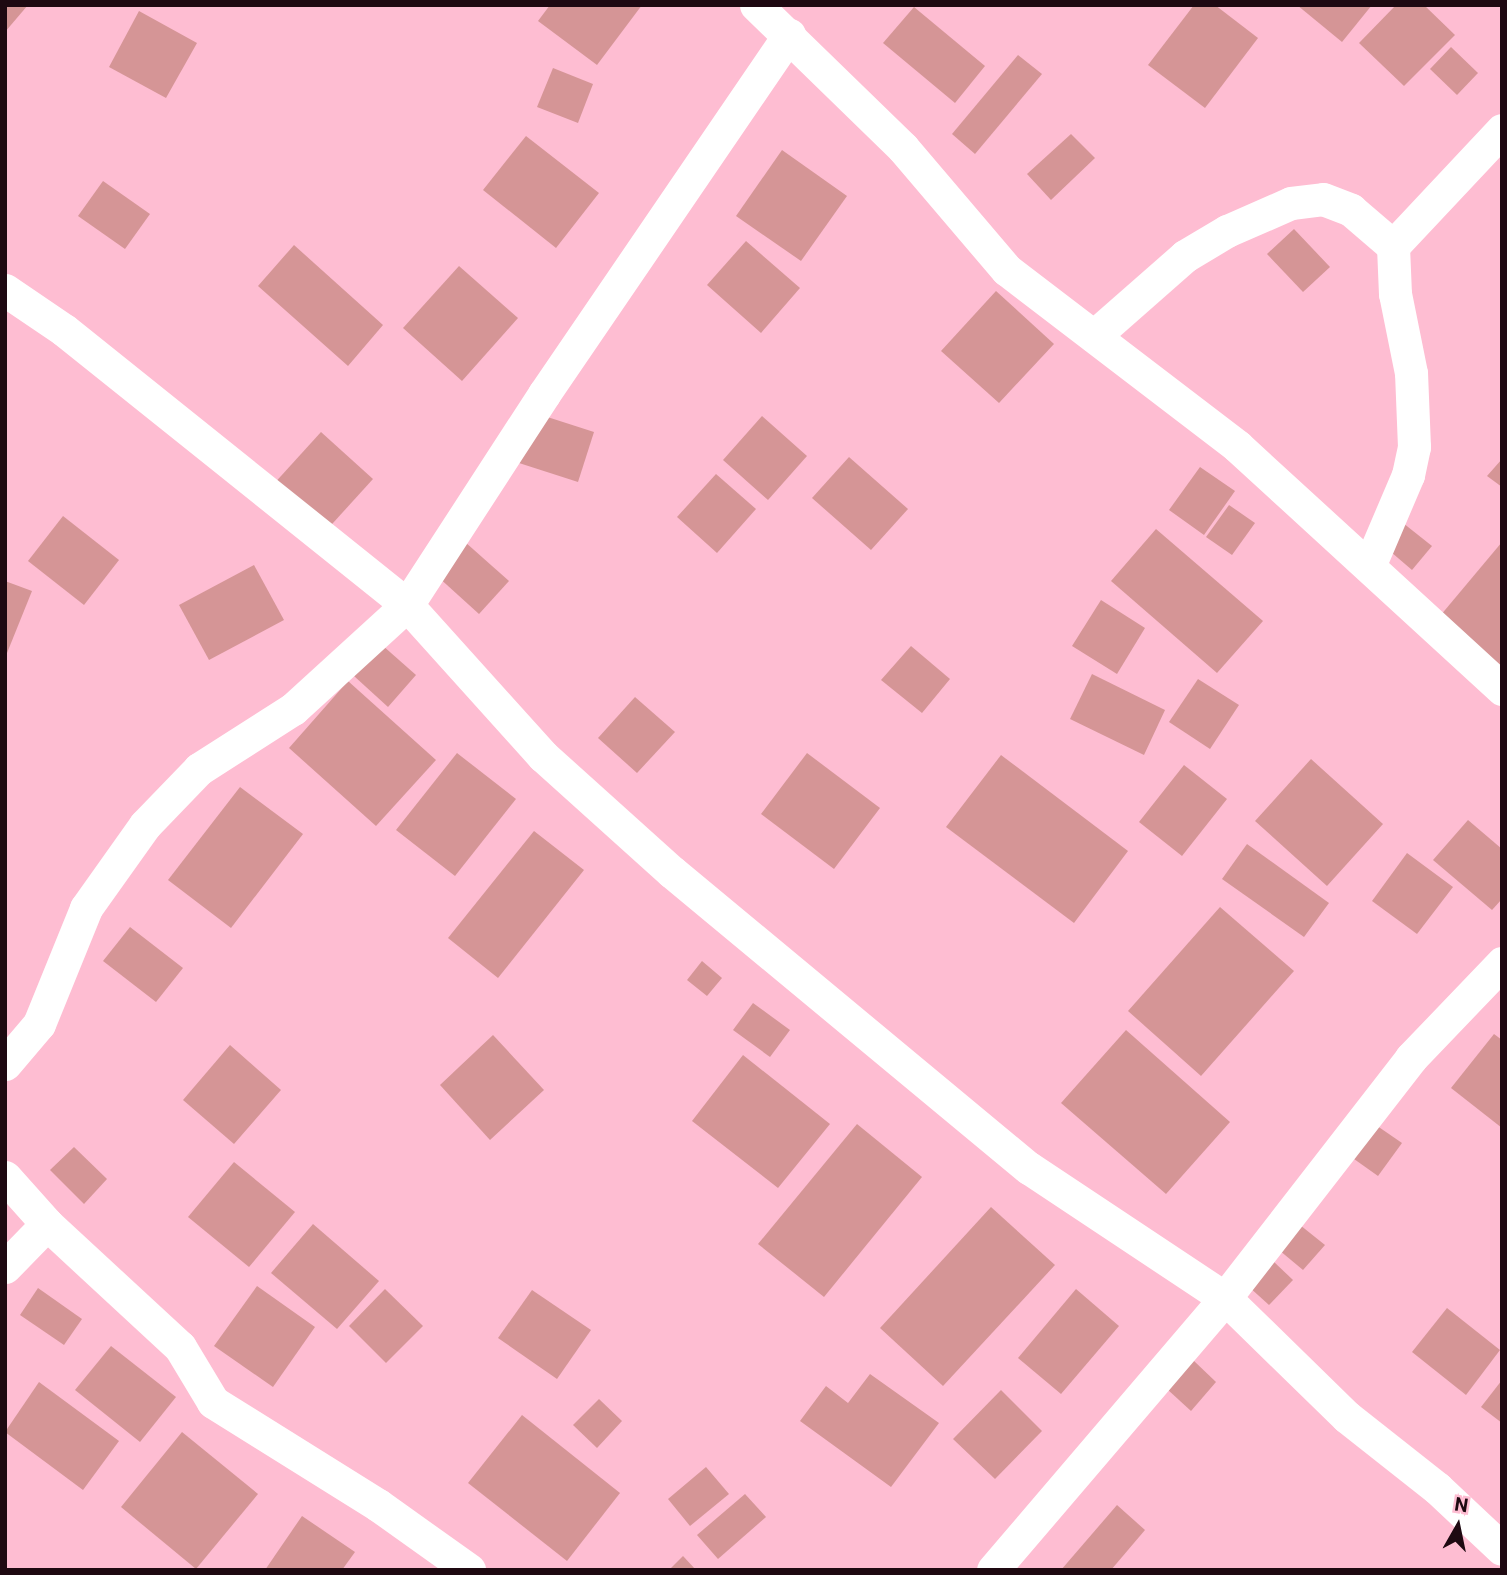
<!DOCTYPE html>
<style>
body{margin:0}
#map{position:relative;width:1507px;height:1575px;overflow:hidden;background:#febdd2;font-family:Roboto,sans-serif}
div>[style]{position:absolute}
.building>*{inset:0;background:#d59596}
.street>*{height:33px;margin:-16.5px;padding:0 16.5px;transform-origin:16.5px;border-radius:16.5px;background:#fff}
span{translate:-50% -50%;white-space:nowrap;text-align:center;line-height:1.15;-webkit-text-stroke:5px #febdd2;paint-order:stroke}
.frame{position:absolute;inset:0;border:7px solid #1e0911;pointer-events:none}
.north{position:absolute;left:1423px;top:1491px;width:70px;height:70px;-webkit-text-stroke:5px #febdd2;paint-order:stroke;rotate:9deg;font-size:19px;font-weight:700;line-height:28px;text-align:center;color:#1e0911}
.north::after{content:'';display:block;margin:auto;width:24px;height:32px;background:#1e0911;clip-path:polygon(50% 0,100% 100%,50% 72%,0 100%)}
</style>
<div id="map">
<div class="building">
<div style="clip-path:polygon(5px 5px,28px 5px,5px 32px)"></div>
<div style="clip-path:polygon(550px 5px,642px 5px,597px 65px,538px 21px)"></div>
<div style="clip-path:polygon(1194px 5px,1215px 5px,1258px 38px,1205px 108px,1148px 65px)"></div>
<div style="clip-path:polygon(1297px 5px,1372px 5px,1342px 42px)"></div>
<div style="clip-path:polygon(1396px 5px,1424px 5px,1455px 35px,1404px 86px,1359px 43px)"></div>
<div style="clip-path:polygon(914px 7px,985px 66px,955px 103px,883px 43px)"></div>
<div style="clip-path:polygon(139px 11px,197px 43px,166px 98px,109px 67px)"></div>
<div style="clip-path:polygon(1451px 47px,1478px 73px,1457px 95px,1430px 69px)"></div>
<div style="clip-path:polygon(1018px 55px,1042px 74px,975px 154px,952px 134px)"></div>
<div style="clip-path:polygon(553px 68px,593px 84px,578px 123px,537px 107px)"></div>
<div style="clip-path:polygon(1071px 134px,1095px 158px,1051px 200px,1027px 174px)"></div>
<div style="clip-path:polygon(526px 136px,599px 193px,556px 248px,483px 190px)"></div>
<div style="clip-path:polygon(782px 150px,847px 196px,801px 261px,736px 216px)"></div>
<div style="clip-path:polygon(103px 181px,150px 214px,125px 249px,78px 216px)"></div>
<div style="clip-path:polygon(1294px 229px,1330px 267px,1303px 292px,1267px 254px)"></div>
<div style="clip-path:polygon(746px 241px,800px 288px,761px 333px,707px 285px)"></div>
<div style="clip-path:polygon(294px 245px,383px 325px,348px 366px,258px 286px)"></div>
<div style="clip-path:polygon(459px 266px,518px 318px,462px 381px,403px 328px)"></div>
<div style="clip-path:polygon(996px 291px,1054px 344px,999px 403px,941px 351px)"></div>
<div style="clip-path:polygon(535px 413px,594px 432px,578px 482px,519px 463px)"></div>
<div style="clip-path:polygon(762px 416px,807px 456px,768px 500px,723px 460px)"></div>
<div style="clip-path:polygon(321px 432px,373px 479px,323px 534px,271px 487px)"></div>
<div style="clip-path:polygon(849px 457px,908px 509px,871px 550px,812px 498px)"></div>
<div style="clip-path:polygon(1502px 459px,1502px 487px,1487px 476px)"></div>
<div style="clip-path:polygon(1200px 467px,1235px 491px,1204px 535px,1169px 510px)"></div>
<div style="clip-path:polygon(716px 474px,756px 509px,717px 553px,677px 517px)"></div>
<div style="clip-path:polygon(1229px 505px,1255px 523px,1232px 555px,1206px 537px)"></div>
<div style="clip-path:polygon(63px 516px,119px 560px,84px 605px,28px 561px)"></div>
<div style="clip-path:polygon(1403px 523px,1432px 546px,1412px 570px,1384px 546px)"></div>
<div style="clip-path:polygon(1156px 529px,1263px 621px,1217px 673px,1111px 581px)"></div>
<div style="clip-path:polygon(456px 534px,509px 581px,479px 614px,426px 566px)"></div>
<div style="clip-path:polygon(1502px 542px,1502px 667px,1440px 616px)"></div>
<div style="clip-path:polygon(254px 565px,284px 620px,209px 660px,179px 605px)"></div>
<div style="clip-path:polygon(5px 581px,32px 591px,5px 658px)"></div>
<div style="clip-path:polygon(1101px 600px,1145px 628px,1117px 674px,1072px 646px)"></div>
<div style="clip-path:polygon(382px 645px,416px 675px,388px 707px,354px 676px)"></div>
<div style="clip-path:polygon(911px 646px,950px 679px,922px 713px,881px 680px)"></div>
<div style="clip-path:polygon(1092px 674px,1165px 710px,1144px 755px,1070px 719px)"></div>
<div style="clip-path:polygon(1198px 679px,1239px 705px,1210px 749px,1169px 722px)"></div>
<div style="clip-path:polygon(348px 681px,436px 760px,376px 826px,289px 748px)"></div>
<div style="clip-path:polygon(635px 697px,675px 732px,637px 773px,598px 738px)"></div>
<div style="clip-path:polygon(457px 753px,516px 799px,455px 876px,396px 830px)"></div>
<div style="clip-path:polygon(807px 753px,880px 808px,834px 869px,761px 814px)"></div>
<div style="clip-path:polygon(1001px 755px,1128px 851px,1074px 923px,946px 827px)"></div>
<div style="clip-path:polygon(1311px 759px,1383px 824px,1327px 886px,1255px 821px)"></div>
<div style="clip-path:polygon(1184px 765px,1227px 799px,1182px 856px,1139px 822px)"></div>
<div style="clip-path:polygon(240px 787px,303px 834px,231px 928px,168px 880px)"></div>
<div style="clip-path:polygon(1468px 820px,1502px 849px,1502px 899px,1492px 910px,1433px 860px)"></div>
<div style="clip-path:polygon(534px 831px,584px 870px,498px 978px,448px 938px)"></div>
<div style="clip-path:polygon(1247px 844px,1329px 903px,1304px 937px,1222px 879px)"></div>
<div style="clip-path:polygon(1407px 853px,1453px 887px,1417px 934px,1372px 901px)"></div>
<div style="clip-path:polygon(1220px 907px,1294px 971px,1201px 1076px,1128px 1011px)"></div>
<div style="clip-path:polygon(130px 927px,183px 968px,156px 1002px,103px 961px)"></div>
<div style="clip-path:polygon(702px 961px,722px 978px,707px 996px,687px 980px)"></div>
<div style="clip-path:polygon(753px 1003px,790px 1030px,770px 1057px,733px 1030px)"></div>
<div style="clip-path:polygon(1126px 1030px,1230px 1122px,1166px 1194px,1061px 1103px)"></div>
<div style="clip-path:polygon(1494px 1034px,1502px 1040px,1502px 1128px,1451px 1088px)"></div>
<div style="clip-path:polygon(493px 1035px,544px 1090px,490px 1140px,440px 1085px)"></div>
<div style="clip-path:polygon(230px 1045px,281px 1090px,234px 1144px,183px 1100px)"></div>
<div style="clip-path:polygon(743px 1055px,830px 1124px,778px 1188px,692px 1121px)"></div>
<div style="clip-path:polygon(1370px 1121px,1402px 1143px,1378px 1176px,1347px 1154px)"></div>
<div style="clip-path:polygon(857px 1124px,922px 1177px,824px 1297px,758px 1244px)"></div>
<div style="clip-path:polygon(74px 1147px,107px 1179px,84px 1204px,50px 1170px)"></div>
<div style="clip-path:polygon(234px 1162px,295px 1212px,249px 1267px,188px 1217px)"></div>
<div style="clip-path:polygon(991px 1207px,1055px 1265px,943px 1386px,880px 1328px)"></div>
<div style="clip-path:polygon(313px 1224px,379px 1281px,337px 1329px,271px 1273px)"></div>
<div style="clip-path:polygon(1300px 1225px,1325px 1245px,1303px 1270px,1279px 1250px)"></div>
<div style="clip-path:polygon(1273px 1261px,1293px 1280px,1269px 1305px,1248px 1286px)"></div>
<div style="clip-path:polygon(257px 1286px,315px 1327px,273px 1387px,214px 1346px)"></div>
<div style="clip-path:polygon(38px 1288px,82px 1319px,64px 1345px,20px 1315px)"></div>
<div style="clip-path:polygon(385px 1289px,423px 1326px,386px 1363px,349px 1326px)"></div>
<div style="clip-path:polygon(1076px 1289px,1119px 1326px,1061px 1394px,1018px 1358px)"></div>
<div style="clip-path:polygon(532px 1290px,591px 1330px,557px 1379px,498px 1338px)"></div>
<div style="clip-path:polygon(1447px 1308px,1500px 1350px,1466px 1395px,1412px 1352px)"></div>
<div style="clip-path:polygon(111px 1346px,176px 1397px,140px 1442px,75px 1390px)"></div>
<div style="clip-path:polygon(1193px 1360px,1216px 1382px,1191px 1411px,1167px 1389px)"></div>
<div style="clip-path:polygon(870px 1374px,939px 1423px,891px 1487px,800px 1421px,826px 1386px,848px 1403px)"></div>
<div style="clip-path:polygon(1502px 1380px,1502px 1423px,1481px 1407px)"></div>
<div style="clip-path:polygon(39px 1382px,119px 1441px,83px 1490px,5px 1432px)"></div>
<div style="clip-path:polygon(1001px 1390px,1042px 1431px,995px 1479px,953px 1439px)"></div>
<div style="clip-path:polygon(599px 1399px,622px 1421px,597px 1448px,573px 1425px)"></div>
<div style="clip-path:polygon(522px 1415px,620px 1493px,567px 1561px,468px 1483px)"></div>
<div style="clip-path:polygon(182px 1432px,258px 1494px,196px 1569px,121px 1507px)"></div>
<div style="clip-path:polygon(706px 1467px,729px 1494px,690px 1526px,668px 1499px)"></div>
<div style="clip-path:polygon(745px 1494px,766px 1517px,718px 1559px,697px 1535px)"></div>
<div style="clip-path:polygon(1117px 1505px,1145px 1530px,1111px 1570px,1061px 1570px)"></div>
<div style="clip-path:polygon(302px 1516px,355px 1552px,342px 1570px,265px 1570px)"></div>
<div style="clip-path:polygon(683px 1556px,696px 1570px,669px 1570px)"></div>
</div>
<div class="street">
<div style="left:756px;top:5px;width:205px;rotate:44.2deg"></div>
<div style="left:903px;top:148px;width:160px;rotate:49.6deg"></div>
<div style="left:1007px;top:270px;width:290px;rotate:37.4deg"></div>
<div style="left:1237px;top:446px;width:360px;rotate:42.5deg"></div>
<div style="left:5px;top:290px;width:71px;rotate:34.1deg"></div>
<div style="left:64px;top:330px;width:440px;rotate:38.7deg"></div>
<div style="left:407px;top:605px;width:203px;rotate:48deg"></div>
<div style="left:543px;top:756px;width:173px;rotate:42deg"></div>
<div style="left:672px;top:872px;width:464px;rotate:39.7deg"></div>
<div style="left:1029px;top:1168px;width:235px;rotate:33.6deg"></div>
<div style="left:1225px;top:1298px;width:170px;rotate:44.3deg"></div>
<div style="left:1347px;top:1417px;width:115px;rotate:38.3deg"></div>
<div style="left:1437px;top:1488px;width:89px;rotate:43.2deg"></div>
<div style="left:1094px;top:336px;width:121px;rotate:-41.3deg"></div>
<div style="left:1185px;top:256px;width:49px;rotate:-30.8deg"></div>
<div style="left:1227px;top:231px;width:70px;rotate:-23.6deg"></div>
<div style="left:1291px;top:203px;width:32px;rotate:-7deg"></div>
<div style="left:1323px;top:199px;width:30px;rotate:21deg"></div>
<div style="left:1351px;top:210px;width:55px;rotate:40.6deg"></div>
<div style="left:1370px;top:564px;width:97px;rotate:-66.9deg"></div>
<div style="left:1408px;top:475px;width:29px;rotate:-78deg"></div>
<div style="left:1414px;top:447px;width:74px;rotate:-92.3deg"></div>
<div style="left:1411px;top:373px;width:81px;rotate:-101.4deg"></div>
<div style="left:1395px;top:294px;width:48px;rotate:-92.4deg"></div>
<div style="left:1393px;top:246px;width:159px;rotate:-46.8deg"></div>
<div style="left:5px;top:1064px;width:52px;rotate:-49.6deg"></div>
<div style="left:39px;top:1024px;width:125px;rotate:-67.9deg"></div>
<div style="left:86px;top:908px;width:102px;rotate:-54.6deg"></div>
<div style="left:145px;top:825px;width:78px;rotate:-46deg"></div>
<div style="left:199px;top:769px;width:112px;rotate:-32.6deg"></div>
<div style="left:293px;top:709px;width:154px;rotate:-42.4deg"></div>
<div style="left:407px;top:605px;width:252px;rotate:-57deg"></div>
<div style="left:544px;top:394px;width:435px;rotate:-55.7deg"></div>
<div style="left:5px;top:1177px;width:63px;rotate:48.2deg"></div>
<div style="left:47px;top:1224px;width:181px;rotate:42.8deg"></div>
<div style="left:180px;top:1347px;width:64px;rotate:59deg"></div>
<div style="left:213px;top:1402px;width:195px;rotate:32deg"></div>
<div style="left:378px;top:1505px;width:112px;rotate:35.5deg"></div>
<div style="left:5px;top:1267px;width:60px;rotate:-45.7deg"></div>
<div style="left:993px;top:1570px;width:358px;rotate:-49.5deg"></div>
<div style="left:1225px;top:1298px;width:304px;rotate:-52.2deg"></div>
<div style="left:1411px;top:1058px;width:132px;rotate:-46.2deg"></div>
</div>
<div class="frame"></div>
<div class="north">N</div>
</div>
